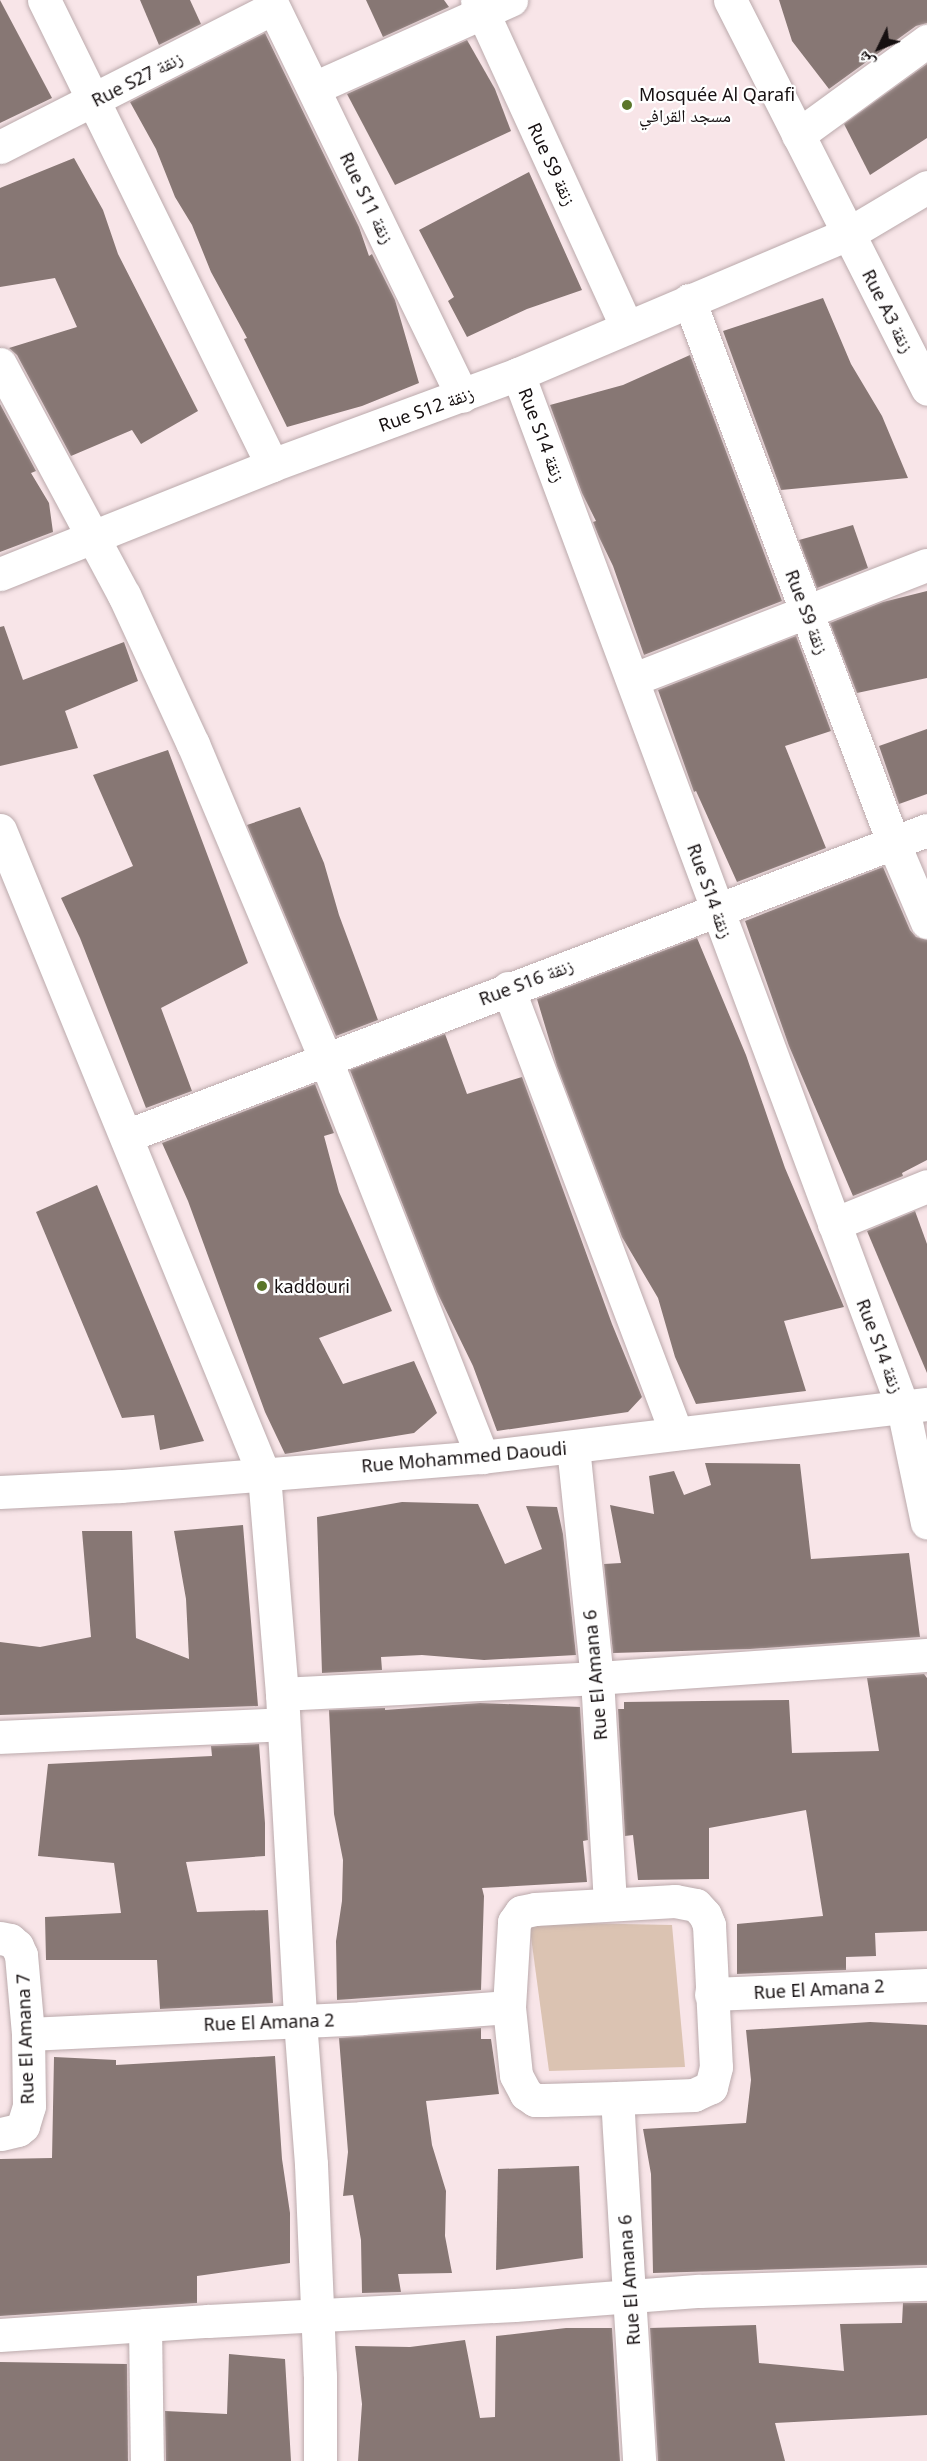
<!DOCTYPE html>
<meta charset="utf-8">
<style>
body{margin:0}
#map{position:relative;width:927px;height:2461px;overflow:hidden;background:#f8e5e8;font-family:"Noto Sans","Noto Naskh Arabic",sans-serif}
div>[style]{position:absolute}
.green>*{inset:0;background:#dbc3b2}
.building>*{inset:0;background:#877774}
.roads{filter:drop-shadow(0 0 2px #bbaaac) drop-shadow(0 0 2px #bbaaac)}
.street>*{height:33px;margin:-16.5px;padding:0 16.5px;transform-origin:16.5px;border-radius:16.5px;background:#fff}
.secondary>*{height:33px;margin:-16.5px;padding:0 16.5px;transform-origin:16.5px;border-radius:16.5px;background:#fff}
.dots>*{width:16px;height:16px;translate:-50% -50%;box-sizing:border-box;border:3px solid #fff;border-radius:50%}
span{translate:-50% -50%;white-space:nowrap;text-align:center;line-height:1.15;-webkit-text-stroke:4.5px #fff;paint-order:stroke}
.street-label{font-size:18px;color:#161011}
.poi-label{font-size:18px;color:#161011}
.left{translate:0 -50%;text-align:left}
.north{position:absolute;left:849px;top:18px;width:60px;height:60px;-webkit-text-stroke:4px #fff;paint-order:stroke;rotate:227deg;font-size:16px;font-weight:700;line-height:24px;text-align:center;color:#161011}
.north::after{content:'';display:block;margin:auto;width:21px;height:27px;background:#161011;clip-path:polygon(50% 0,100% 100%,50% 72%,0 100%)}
</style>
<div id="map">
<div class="green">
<div style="clip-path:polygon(529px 1922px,672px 1925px,685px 2067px,549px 2071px)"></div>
</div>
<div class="building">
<div style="clip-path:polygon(0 0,52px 98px,0 123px)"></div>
<div style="clip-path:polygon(140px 0,190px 0,201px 24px,159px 45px)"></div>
<div style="clip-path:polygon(366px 0,444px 0,449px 7px,383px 37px)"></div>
<div style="clip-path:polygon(779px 0,927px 0,927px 23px,916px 26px,829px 89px,792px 41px)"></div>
<div style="clip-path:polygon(265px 33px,359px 227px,369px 256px,372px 254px,395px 300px,419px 383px,362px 406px,287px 427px,244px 339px,247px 338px,211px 272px,192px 225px,175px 197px,156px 149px,130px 102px)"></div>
<div style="clip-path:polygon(467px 40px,495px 89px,511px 131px,395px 185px,347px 94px)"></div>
<div style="clip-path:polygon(927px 64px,927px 138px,870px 175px,844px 124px)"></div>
<div style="clip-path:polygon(74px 158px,103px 210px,118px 254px,198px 411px,141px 444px,132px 430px,71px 456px,17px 355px,9px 348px,77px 327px,55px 278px,0 287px,0 188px)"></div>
<div style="clip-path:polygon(529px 172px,582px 290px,527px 309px,467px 337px,448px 301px,454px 297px,419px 230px)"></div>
<div style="clip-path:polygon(823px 298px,851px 364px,882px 416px,908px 478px,781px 490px,723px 331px)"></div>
<div style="clip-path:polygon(690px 355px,782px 601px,644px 655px,613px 566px,599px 537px,593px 522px,596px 521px,582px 493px,550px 405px,623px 385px)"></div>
<div style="clip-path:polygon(0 404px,36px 471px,31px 473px,49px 503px,53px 532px,0 552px)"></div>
<div style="clip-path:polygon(853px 525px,868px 568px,817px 588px,799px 540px)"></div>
<div style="clip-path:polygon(927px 591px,927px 678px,857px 693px,830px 623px,883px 602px)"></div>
<div style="clip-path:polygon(4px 626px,23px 680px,124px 642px,138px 681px,65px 711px,78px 748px,0 766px,0 627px)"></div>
<div style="clip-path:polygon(796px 636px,831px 731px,785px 746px,826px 848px,737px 882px,696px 791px,694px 792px,658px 690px)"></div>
<div style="clip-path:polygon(927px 729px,927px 794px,899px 804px,879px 746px)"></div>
<div style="clip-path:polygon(168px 750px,248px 963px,161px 1008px,192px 1091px,146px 1108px,80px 938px,61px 898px,133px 866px,93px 775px)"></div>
<div style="clip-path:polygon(300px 807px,324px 863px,339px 915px,378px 1020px,336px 1036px,247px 825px)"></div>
<div style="clip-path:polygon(883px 867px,910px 930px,916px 937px,927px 940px,927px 1160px,902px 1173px,903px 1176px,853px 1196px,789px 1046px,745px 921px)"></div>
<div style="clip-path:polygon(697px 938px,746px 1055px,785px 1168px,844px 1307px,784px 1321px,806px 1391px,696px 1404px,675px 1357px,658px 1298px,622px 1237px,557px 1066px,537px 999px)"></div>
<div style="clip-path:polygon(445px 1034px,467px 1094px,522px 1077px,612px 1324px,642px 1397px,628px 1412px,497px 1431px,473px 1366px,437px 1292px,350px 1070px)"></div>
<div style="clip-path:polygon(315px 1084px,334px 1133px,324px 1136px,339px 1192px,392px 1311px,319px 1338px,343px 1384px,414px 1361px,437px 1413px,414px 1433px,285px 1454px,265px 1412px,188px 1201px,162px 1143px)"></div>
<div style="clip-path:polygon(97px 1185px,204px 1441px,160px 1450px,154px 1415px,122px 1418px,36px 1212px)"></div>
<div style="clip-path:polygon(915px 1211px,927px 1244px,927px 1373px,867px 1231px)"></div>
<div style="clip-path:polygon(705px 1463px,800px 1464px,811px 1559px,909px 1553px,920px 1637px,750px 1649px,613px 1653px,604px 1564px,621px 1563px,610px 1505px,654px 1514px,649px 1476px,674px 1471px,684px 1495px,711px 1485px)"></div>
<div style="clip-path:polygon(402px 1502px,478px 1504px,505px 1564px,542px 1549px,526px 1506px,557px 1507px,563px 1534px,576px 1655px,484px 1660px,422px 1655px,381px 1657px,382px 1670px,322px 1673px,317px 1517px)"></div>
<div style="clip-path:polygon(243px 1525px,258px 1706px,0 1715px,0 1642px,40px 1647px,91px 1637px,82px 1531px,132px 1531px,136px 1638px,189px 1659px,186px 1599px,174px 1531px)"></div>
<div style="clip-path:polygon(924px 1674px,927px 1678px,927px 1931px,875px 1933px,876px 1956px,846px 1957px,846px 1970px,737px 1974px,737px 1924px,823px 1916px,806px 1810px,709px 1828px,709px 1879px,638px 1880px,633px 1835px,625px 1836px,618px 1709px,624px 1709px,624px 1702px,789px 1700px,792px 1753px,879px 1751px,867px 1678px)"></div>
<div style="clip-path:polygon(480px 1703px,580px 1707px,588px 1840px,583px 1841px,587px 1882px,482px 1888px,484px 1896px,481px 1990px,337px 2000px,336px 1941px,342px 1901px,343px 1860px,334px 1814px,329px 1710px,385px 1708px,385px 1710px)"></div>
<div style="clip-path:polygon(259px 1744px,265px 1823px,265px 1856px,186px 1862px,197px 1912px,268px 1910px,273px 2003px,160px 2009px,157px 1960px,46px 1960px,45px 1917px,121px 1913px,114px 1863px,38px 1856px,48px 1764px,212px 1756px,211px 1746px)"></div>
<div style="clip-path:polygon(870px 2022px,927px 2025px,927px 2265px,653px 2273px,651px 2174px,643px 2129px,746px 2123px,751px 2080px,746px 2030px)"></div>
<div style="clip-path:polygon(481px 2028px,481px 2039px,491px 2039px,499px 2094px,426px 2101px,432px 2145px,446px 2191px,445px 2236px,452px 2273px,398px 2274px,401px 2292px,362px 2293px,361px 2240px,353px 2195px,343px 2196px,348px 2152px,339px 2038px)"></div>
<div style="clip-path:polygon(275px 2056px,282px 2159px,290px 2213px,290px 2263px,197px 2276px,197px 2303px,0 2316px,0 2159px,52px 2158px,54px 2057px,116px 2060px,116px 2065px)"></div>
<div style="clip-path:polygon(579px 2166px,583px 2258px,496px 2270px,498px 2169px)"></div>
<div style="clip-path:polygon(903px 2303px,927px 2303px,927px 2415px,775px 2423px,785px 2461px,658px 2461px,650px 2328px,756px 2325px,759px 2363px,844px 2371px,840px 2324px,902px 2323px)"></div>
<div style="clip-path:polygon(566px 2328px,612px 2328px,620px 2461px,358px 2461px,362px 2404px,355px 2346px,410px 2347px,465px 2340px,480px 2418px,495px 2417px,496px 2336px)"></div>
<div style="clip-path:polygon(229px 2354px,285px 2359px,291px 2461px,166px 2461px,165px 2411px,227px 2414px)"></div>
<div style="clip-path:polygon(0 2362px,127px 2364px,128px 2461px,0 2461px)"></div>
</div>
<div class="roads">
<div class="street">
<div style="left:44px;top:0;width:518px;rotate:63.88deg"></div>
<div style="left:270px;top:0;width:440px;rotate:64.1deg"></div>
<div style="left:477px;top:0;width:360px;rotate:65.4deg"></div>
<div style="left:314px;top:88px;width:216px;rotate:-24.1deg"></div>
<div style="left:798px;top:135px;width:160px;rotate:-36.1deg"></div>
<div style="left:0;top:147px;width:306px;rotate:-27deg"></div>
<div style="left:689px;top:300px;width:579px;rotate:69.37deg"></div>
<div style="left:893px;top:842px;width:87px;rotate:67deg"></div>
<div style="left:0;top:364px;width:262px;rotate:61.8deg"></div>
<div style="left:124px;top:595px;width:164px;rotate:65.2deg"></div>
<div style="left:193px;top:744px;width:341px;rotate:67.2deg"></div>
<div style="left:325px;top:1058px;width:429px;rotate:68.5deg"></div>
<div style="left:518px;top:374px;width:1103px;rotate:69.58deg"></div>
<div style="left:903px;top:1408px;width:117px;rotate:78.2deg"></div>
<div style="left:0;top:574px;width:293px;rotate:-21.8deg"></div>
<div style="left:272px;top:465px;width:262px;rotate:-20.3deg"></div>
<div style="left:518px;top:374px;width:358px;rotate:-23deg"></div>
<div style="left:848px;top:234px;width:92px;rotate:-30.7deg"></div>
<div style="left:634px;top:679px;width:314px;rotate:-21.3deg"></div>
<div style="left:0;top:830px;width:697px;rotate:67.74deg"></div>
<div style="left:264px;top:1475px;width:220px;rotate:85.3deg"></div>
<div style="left:282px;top:1694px;width:327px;rotate:86.8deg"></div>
<div style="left:300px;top:2021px;width:143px;rotate:85.6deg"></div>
<div style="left:311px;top:2164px;width:211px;rotate:87.6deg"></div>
<div style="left:320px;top:2375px;width:86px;rotate:90deg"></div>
<div style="left:508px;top:988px;width:476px;rotate:69.3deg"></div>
<div style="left:126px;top:1136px;width:857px;rotate:-20.91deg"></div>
<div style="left:834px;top:1224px;width:100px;rotate:-22.2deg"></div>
<div style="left:573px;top:1447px;width:232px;rotate:84.1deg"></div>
<div style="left:597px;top:1678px;width:224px;rotate:86.7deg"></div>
<div style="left:0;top:1492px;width:121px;rotate:-2.8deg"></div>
<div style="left:121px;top:1486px;width:362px;rotate:-4.6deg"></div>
<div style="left:482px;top:1457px;width:448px;rotate:-6.8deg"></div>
<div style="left:282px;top:1694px;width:315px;rotate:-2.9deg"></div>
<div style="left:597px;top:1678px;width:331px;rotate:-4deg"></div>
<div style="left:0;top:1737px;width:283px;rotate:-2.6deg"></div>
<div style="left:675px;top:1901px;width:21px;rotate:11deg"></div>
<div style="left:696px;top:1905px;width:13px;rotate:48deg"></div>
<div style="left:705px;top:1915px;width:11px;rotate:68deg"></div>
<div style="left:709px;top:1925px;width:142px;rotate:87.2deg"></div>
<div style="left:716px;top:2067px;width:21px;rotate:104deg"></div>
<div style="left:711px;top:2087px;width:19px;rotate:155deg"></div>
<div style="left:694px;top:2095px;width:77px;rotate:177.8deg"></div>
<div style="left:617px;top:2098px;width:73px;rotate:178.4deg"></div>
<div style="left:544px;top:2100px;width:9px;rotate:180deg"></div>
<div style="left:535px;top:2100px;width:11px;rotate:-146deg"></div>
<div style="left:526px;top:2094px;width:21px;rotate:-118deg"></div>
<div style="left:516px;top:2075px;width:68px;rotate:-95.9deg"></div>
<div style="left:509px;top:2007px;width:85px;rotate:-86.6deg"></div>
<div style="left:514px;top:1922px;width:12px;rotate:-55deg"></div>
<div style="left:521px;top:1912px;width:14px;rotate:-12deg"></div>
<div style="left:535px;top:1909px;width:140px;rotate:-3.3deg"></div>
<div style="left:0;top:1938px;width:10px;rotate:11deg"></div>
<div style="left:10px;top:1940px;width:9px;rotate:41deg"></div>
<div style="left:17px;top:1946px;width:10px;rotate:66deg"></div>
<div style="left:21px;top:1955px;width:79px;rotate:84.9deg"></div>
<div style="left:28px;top:2034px;width:72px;rotate:89.2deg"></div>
<div style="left:29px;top:2106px;width:21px;rotate:107deg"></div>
<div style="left:23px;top:2126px;width:6px;rotate:141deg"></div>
<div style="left:18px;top:2130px;width:18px;rotate:167deg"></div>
<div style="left:711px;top:1994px;width:216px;rotate:-2.4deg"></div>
<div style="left:28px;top:2034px;width:334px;rotate:-2.7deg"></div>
<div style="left:362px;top:2018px;width:147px;rotate:-4.3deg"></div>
<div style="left:617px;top:2098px;width:364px;rotate:86.5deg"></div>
<div style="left:145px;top:2325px;width:136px;rotate:89.2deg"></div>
<div style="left:0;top:2335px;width:208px;rotate:-3.9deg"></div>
<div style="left:208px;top:2321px;width:307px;rotate:-3deg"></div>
<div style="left:515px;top:2305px;width:185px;rotate:-4.4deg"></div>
<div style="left:699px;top:2291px;width:228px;rotate:-1.8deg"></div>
</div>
<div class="secondary">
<div style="left:730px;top:0;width:436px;rotate:63.1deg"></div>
</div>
</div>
<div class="dots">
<div style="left:627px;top:105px;background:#5b7629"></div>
<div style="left:262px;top:1286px;background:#5b7629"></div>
</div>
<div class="street-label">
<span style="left:137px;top:79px;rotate:-27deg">Rue S27 زنقة</span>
<span style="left:552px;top:164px;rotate:65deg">Rue S9 زنقة</span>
<span style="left:367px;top:198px;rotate:64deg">Rue S11 زنقة</span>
<span style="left:888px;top:311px;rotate:63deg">Rue A3 زنقة</span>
<span style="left:426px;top:409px;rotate:-20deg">Rue S12 زنقة</span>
<span style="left:542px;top:435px;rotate:69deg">Rue S14 زنقة</span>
<span style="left:807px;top:612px;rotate:69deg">Rue S9 زنقة</span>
<span style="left:710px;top:891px;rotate:70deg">Rue S14 زنقة</span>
<span style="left:526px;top:982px;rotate:-21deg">Rue S16 زنقة</span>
<span style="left:880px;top:1346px;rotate:69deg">Rue S14 زنقة</span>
<span style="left:464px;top:1457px;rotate:-5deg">Rue Mohammed Daoudi</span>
<span style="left:595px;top:1675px;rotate:-95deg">Rue El Amana 6</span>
<span style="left:819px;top:1989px;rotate:-3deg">Rue El Amana 2</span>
<span style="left:269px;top:2022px;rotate:-2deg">Rue El Amana 2</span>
<span style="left:25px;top:2039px;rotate:-92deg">Rue El Amana 7</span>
<span style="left:629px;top:2280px;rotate:-94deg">Rue El Amana 6</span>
</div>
<div class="poi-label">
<span class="left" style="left:639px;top:105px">Mosquée Al Qarafi<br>مسجد القرافي</span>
<span class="left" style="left:274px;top:1286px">kaddouri</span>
</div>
<div class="north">ش</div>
</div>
